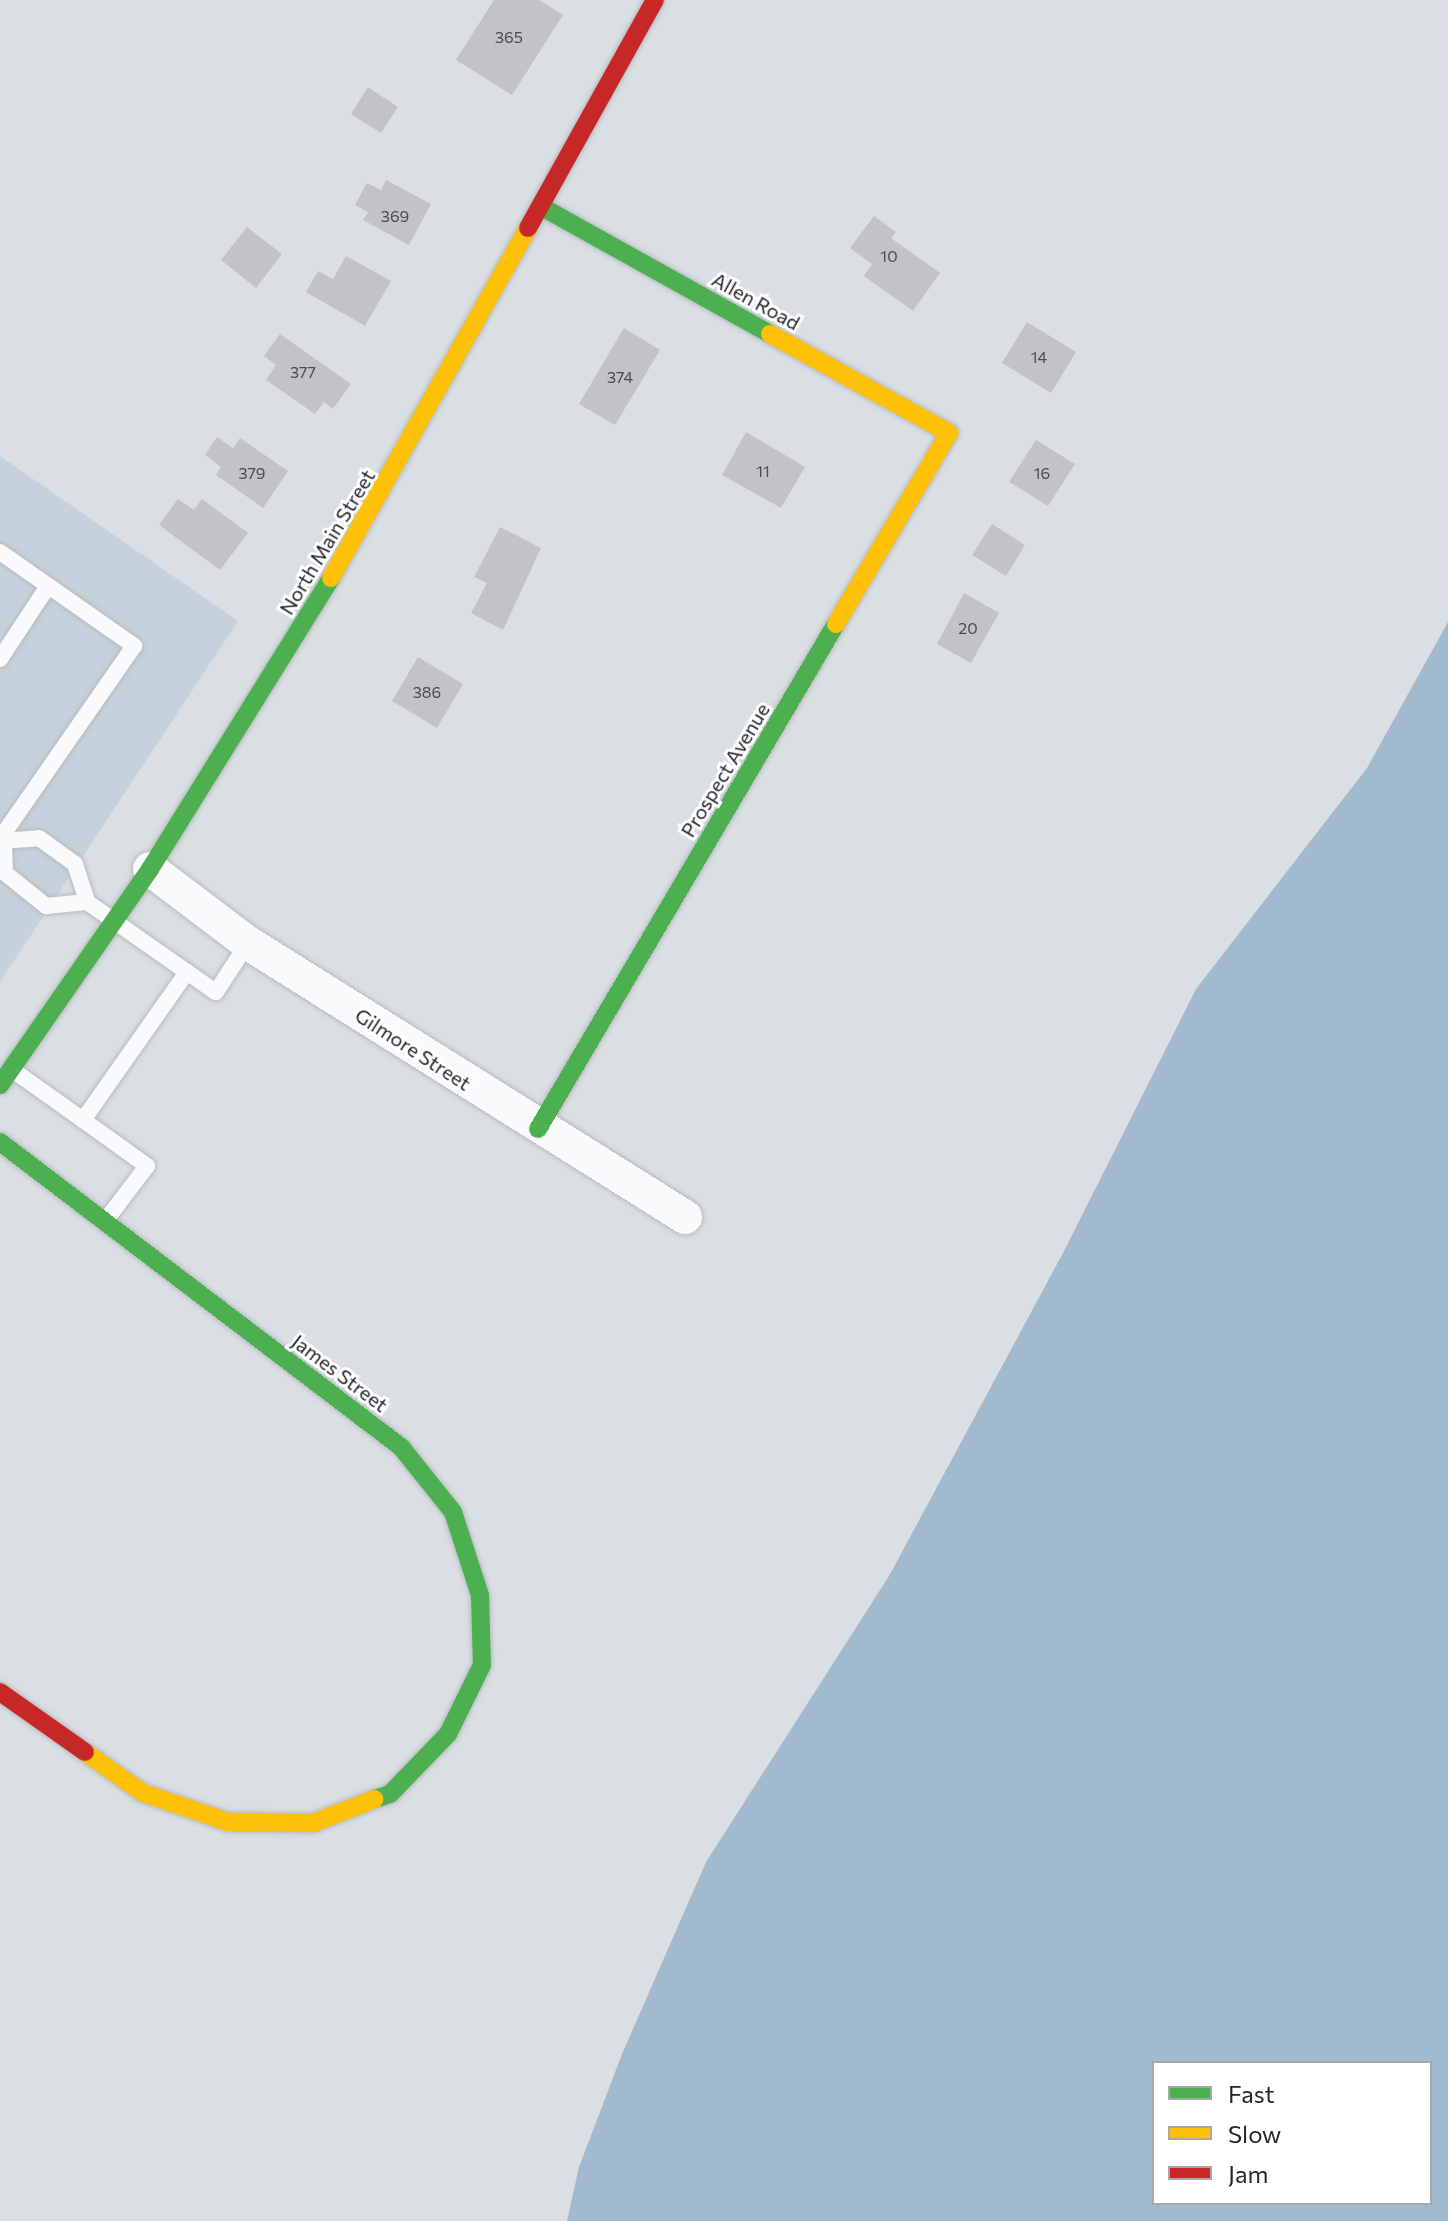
<!DOCTYPE html>
<style>
body{margin:0}
#map{position:relative;width:1448px;height:2221px;overflow:hidden;background:#dadfe4;font-family:Commissioner,sans-serif}
div>[style]{position:absolute}
.built>*{inset:0;background:#c6d2db}
.water>*{inset:0;background:#a2bad0}
.building>*{inset:0;background:#c3c3c7}
.roads{filter:drop-shadow(0 0 2px #b7bbbe) drop-shadow(0 0 2px #b7bbbe)}
.lane>*{height:16px;margin:-8px;padding:0 8px;transform-origin:8px;border-radius:8px;background:#f9fafb}
.street>*{height:34px;margin:-17px;padding:0 17px;transform-origin:17px;border-radius:17px;background:#f9fafb}
.fast>*{height:18px;margin:-9px;padding:0 9px;transform-origin:9px;border-radius:9px;background:#4caf50}
.slow>*{height:18px;margin:-9px;padding:0 9px;transform-origin:9px;border-radius:9px;background:#ffc107}
.jam>*{height:18px;margin:-9px;padding:0 9px;transform-origin:9px;border-radius:9px;background:#c62828}
span{translate:-50% -50%;white-space:nowrap;text-align:center;line-height:1.15;-webkit-text-stroke:6px #fff;paint-order:stroke}
.number-label{font-size:16px;color:#4a4d50}
.number-label span{-webkit-text-stroke-width:0}
.street-label{font-size:20px;color:#222629}
.legend{position:absolute;left:1152px;top:2061px;width:280px;height:144px;box-sizing:border-box;background:#fff;border:2px solid #a7a8a9;margin:0;padding:10px 14px;list-style:none;font-size:24px;color:#222629}
.legend li{display:flex;align-items:center;gap:16px;height:40px}
.legend b{width:40px;border:2px solid #a7a8a9}
</style>
<div id="map">
<div class="built">
<div style="clip-path:polygon(0 456px,238px 621px,0 982px)"></div>
</div>
<div class="water">
<div style="clip-path:polygon(evenodd,1448px 622px,1448px 2221px,567px 2221px,579px 2167px,622px 2054px,706px 1862px,889px 1576px,1064px 1251px,1196px 989px,1367px 768px,1448px 622px,1154px 2063px,1430px 2063px,1430px 2203px,1154px 2203px,1154px 2063px)"></div>
</div>
<div class="building">
<div style="clip-path:polygon(494px 0,539px 0,563px 15px,512px 95px,456px 60px)"></div>
<div style="clip-path:polygon(368px 87px,398px 107px,381px 133px,351px 114px)"></div>
<div style="clip-path:polygon(386px 180px,431px 204px,409px 245px,363px 220px,368px 212px,355px 205px,367px 183px,381px 190px)"></div>
<div style="clip-path:polygon(874px 216px,896px 232px,891px 238px,940px 273px,913px 311px,864px 276px,872px 264px,850px 248px)"></div>
<div style="clip-path:polygon(247px 227px,282px 254px,256px 288px,221px 260px)"></div>
<div style="clip-path:polygon(346px 256px,391px 281px,365px 326px,306px 292px,318px 271px,333px 279px)"></div>
<div style="clip-path:polygon(1027px 322px,1076px 352px,1051px 393px,1002px 363px)"></div>
<div style="clip-path:polygon(624px 328px,660px 350px,615px 425px,579px 404px)"></div>
<div style="clip-path:polygon(280px 334px,351px 384px,333px 409px,324px 402px,315px 414px,266px 380px,276px 365px,264px 356px)"></div>
<div style="clip-path:polygon(746px 432px,805px 467px,781px 508px,722px 475px)"></div>
<div style="clip-path:polygon(217px 437px,233px 448px,240px 438px,288px 471px,263px 508px,216px 475px,221px 467px,205px 455px)"></div>
<div style="clip-path:polygon(1036px 440px,1075px 464px,1048px 506px,1009px 482px)"></div>
<div style="clip-path:polygon(178px 499px,194px 510px,202px 499px,248px 533px,220px 570px,159px 525px)"></div>
<div style="clip-path:polygon(992px 524px,1025px 545px,1006px 576px,972px 555px)"></div>
<div style="clip-path:polygon(500px 527px,541px 548px,503px 630px,471px 613px,487px 583px,474px 577px)"></div>
<div style="clip-path:polygon(964px 593px,999px 613px,971px 663px,937px 644px)"></div>
<div style="clip-path:polygon(418px 657px,463px 684px,437px 728px,392px 701px)"></div>
</div>
<div class="roads">
<div class="lane">
<div style="left:0;top:552px;width:164px;rotate:35deg"></div>
<div style="left:134px;top:646px;width:235px;rotate:124.8deg"></div>
<div style="left:0;top:659px;width:87px;rotate:-56.7deg"></div>
<div style="left:0;top:841px;width:39px;rotate:-4deg"></div>
<div style="left:39px;top:838px;width:44px;rotate:35.8deg"></div>
<div style="left:75px;top:864px;width:40px;rotate:72deg"></div>
<div style="left:4px;top:844px;width:29px;rotate:88deg"></div>
<div style="left:5px;top:873px;width:53px;rotate:38.8deg"></div>
<div style="left:46px;top:906px;width:41px;rotate:-5.6deg"></div>
<div style="left:87px;top:902px;width:122px;rotate:35deg"></div>
<div style="left:187px;top:972px;width:181px;rotate:125.1deg"></div>
<div style="left:83px;top:1120px;width:85px;rotate:-144.6deg"></div>
<div style="left:187px;top:972px;width:35px;rotate:35deg"></div>
<div style="left:216px;top:992px;width:59px;rotate:-56.9deg"></div>
<div style="left:83px;top:1120px;width:79px;rotate:35.7deg"></div>
<div style="left:147px;top:1166px;width:68px;rotate:127.2deg"></div>
</div>
<div class="street">
<div style="left:150px;top:869px;width:123px;rotate:37.1deg"></div>
<div style="left:248px;top:943px;width:516px;rotate:32.09deg"></div>
</div>
<div class="fast">
<div style="left:542px;top:207px;width:261px;rotate:29.1deg"></div>
<div style="left:0;top:1085px;width:263px;rotate:-55.2deg"></div>
<div style="left:150px;top:869px;width:343px;rotate:-58.1deg"></div>
<div style="left:538px;top:1129px;width:586px;rotate:-59.46deg"></div>
<div style="left:0;top:1142px;width:504px;rotate:37.26deg"></div>
<div style="left:401px;top:1447px;width:83px;rotate:51.3deg"></div>
<div style="left:453px;top:1512px;width:87px;rotate:72deg"></div>
<div style="left:480px;top:1595px;width:70px;rotate:88.4deg"></div>
<div style="left:482px;top:1665px;width:77px;rotate:116.2deg"></div>
<div style="left:448px;top:1734px;width:83px;rotate:134deg"></div>
<div style="left:390px;top:1794px;width:16px;rotate:162deg"></div>
</div>
<div class="slow">
<div style="left:770px;top:334px;width:205px;rotate:28.9deg"></div>
<div style="left:949px;top:433px;width:222px;rotate:120.6deg"></div>
<div style="left:331px;top:578px;width:402px;rotate:-60.6deg"></div>
<div style="left:85px;top:1752px;width:71px;rotate:35.3deg"></div>
<div style="left:143px;top:1793px;width:90px;rotate:18.8deg"></div>
<div style="left:228px;top:1822px;width:85px;rotate:0.7deg"></div>
<div style="left:313px;top:1823px;width:66px;rotate:-21.2deg"></div>
</div>
<div class="jam">
<div style="left:528px;top:228px;width:261px;rotate:-60.9deg"></div>
<div style="left:0;top:1692px;width:104px;rotate:35.2deg"></div>
</div>
</div>
<div class="number-label">
<span style="left:509px;top:37px">365</span>
<span style="left:395px;top:216px">369</span>
<span style="left:889px;top:256px">10</span>
<span style="left:1039px;top:357px">14</span>
<span style="left:303px;top:372px">377</span>
<span style="left:620px;top:377px">374</span>
<span style="left:763px;top:471px">11</span>
<span style="left:252px;top:473px">379</span>
<span style="left:1042px;top:473px">16</span>
<span style="left:968px;top:628px">20</span>
<span style="left:427px;top:692px">386</span>
</div>
<div class="street-label">
<span style="left:756px;top:301px;rotate:29deg">Allen Road</span>
<span style="left:327px;top:542px;rotate:-59deg">North Main Street</span>
<span style="left:725px;top:770px;rotate:-59deg">Prospect Avenue</span>
<span style="left:413px;top:1049px;rotate:33deg">Gilmore Street</span>
<span style="left:340px;top:1373px;rotate:37deg">James Street</span>
</div>
<ul class="legend">
<li><b style="height:10px;background:#4caf50"></b>Fast</li>
<li><b style="height:10px;background:#ffc107"></b>Slow</li>
<li><b style="height:10px;background:#c62828"></b>Jam</li>
</ul>
</div>
